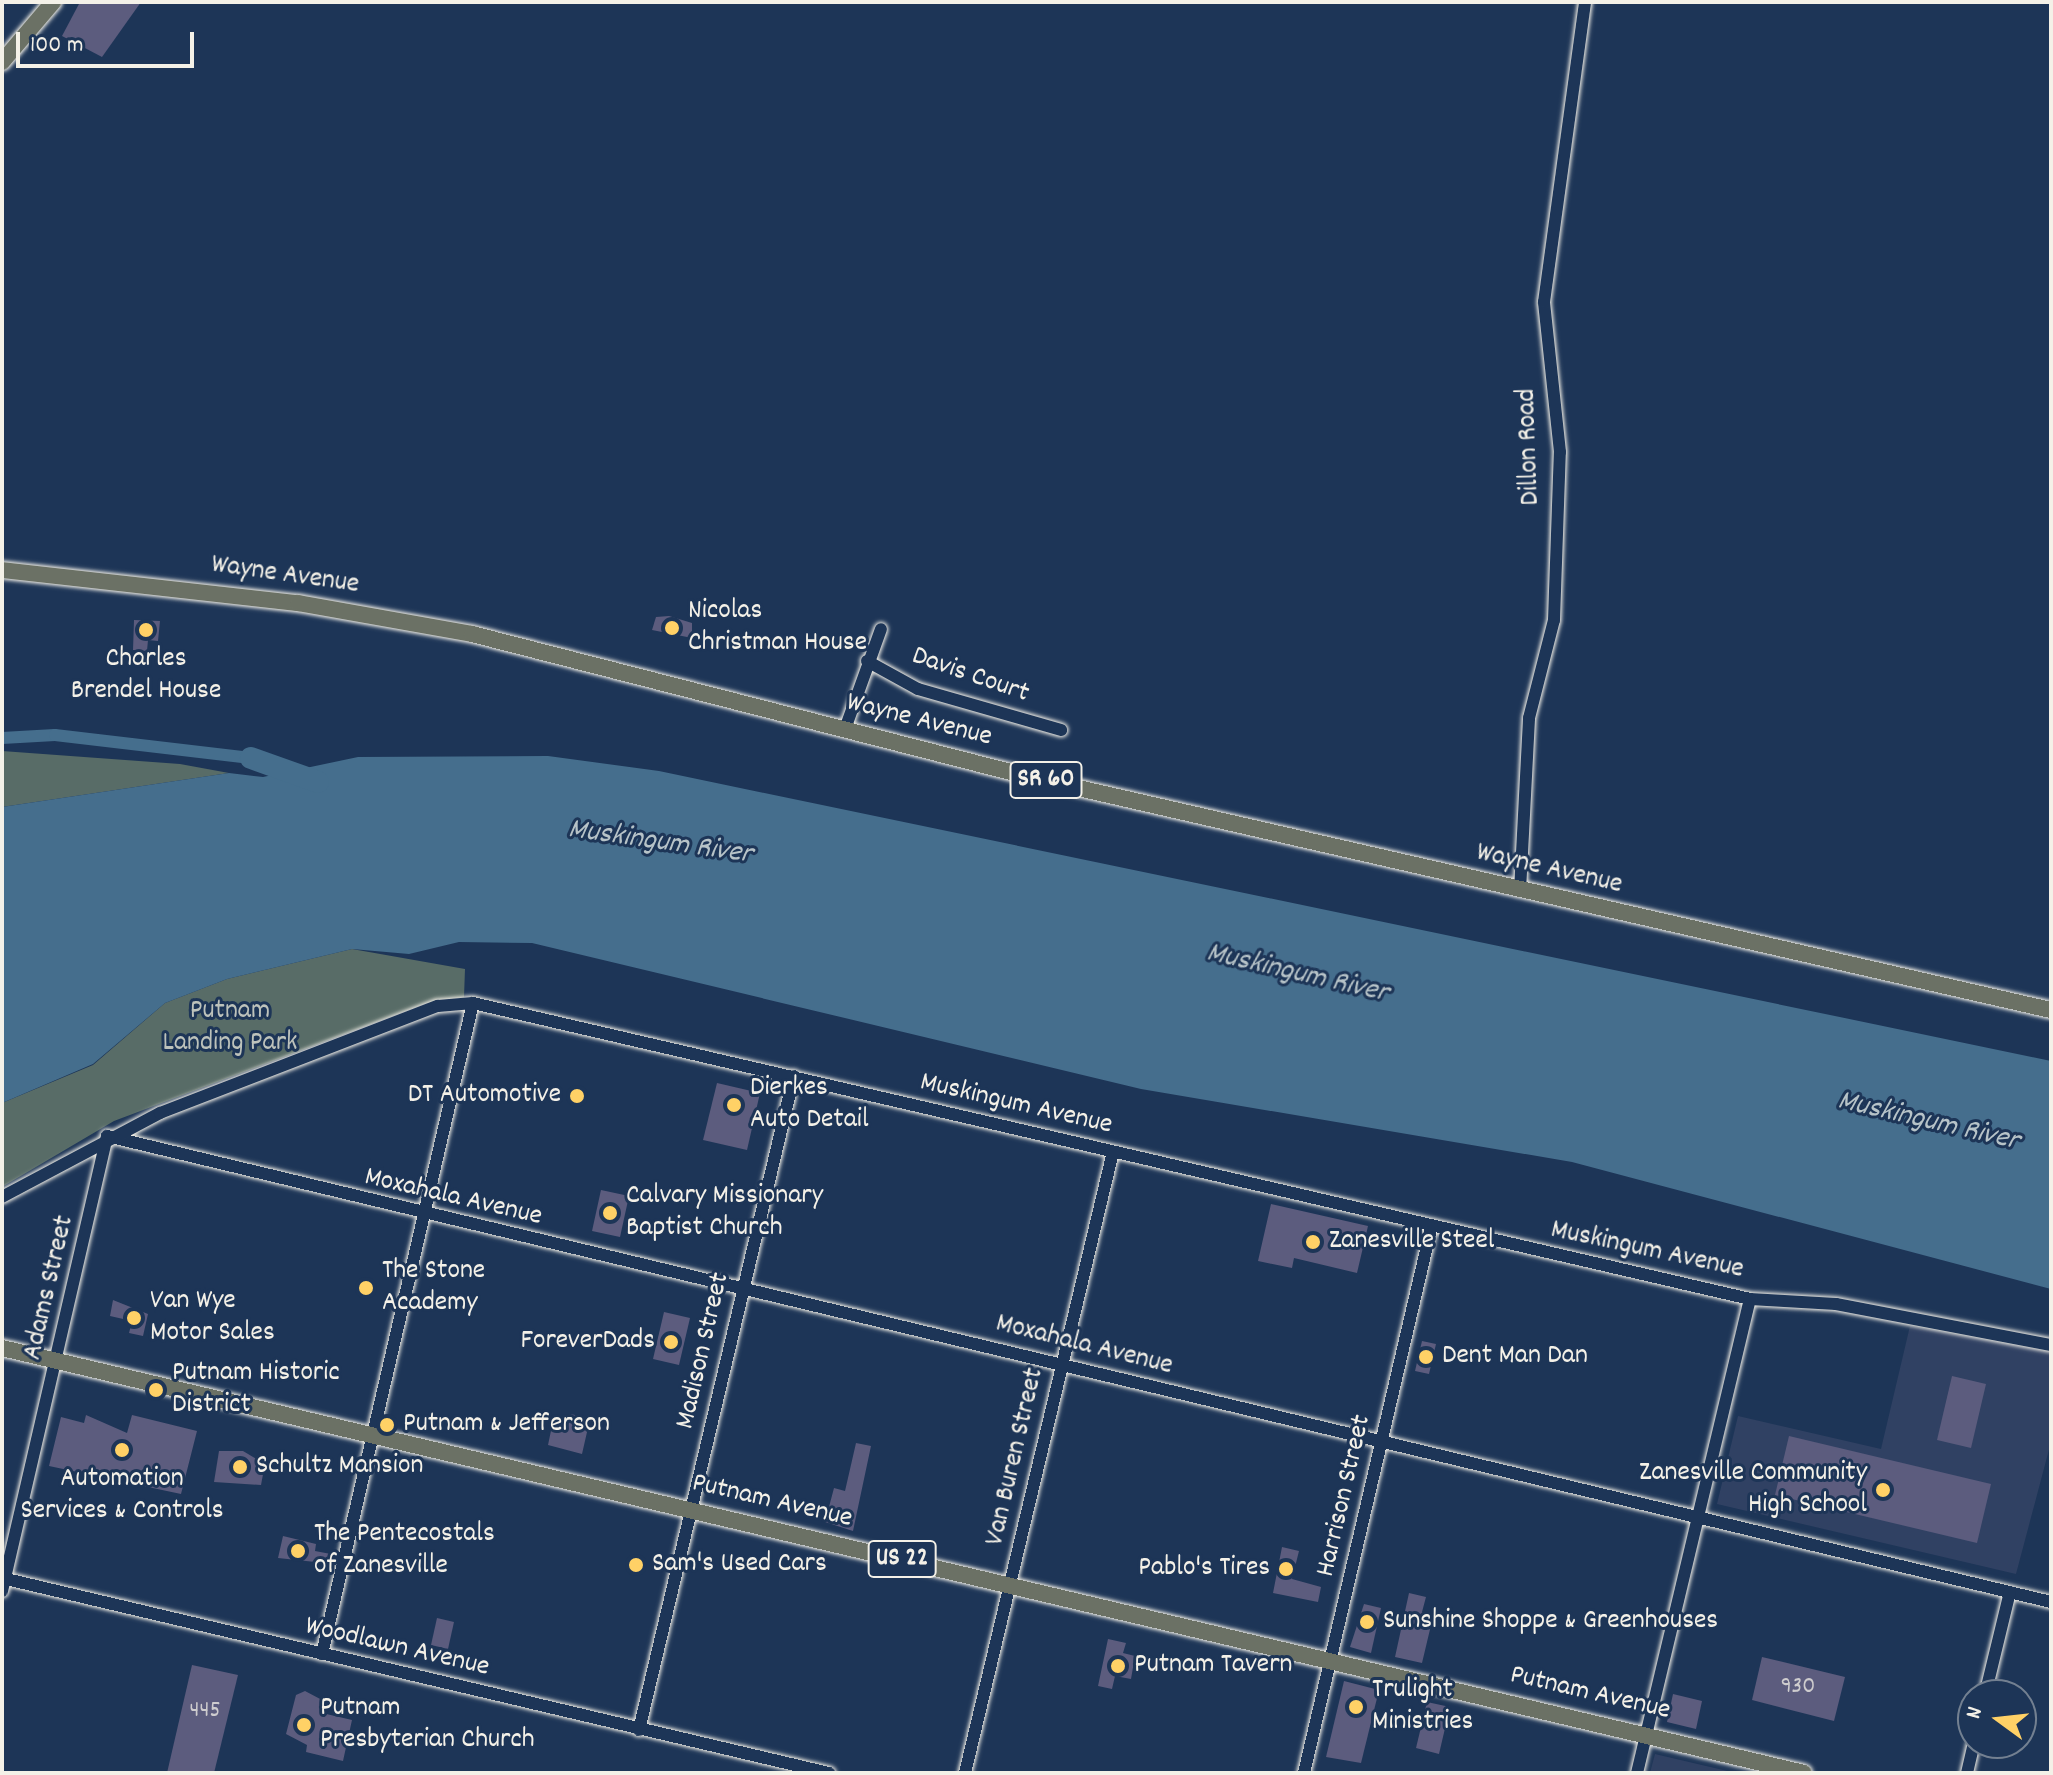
<!DOCTYPE html>
<style>
body{margin:0}
#map{position:relative;width:2053px;height:1775px;overflow:hidden;background:#1d3557;font-family:Dekko,sans-serif}
div>[style]{position:absolute}
.built>*{inset:0;background:#304163}
.green>*{inset:0;background:#586c67}
.water>*{inset:0;background:#456e8d}
.canal>*{height:12px;margin:-6px;padding:0 6px;transform-origin:6px;border-radius:6px;background:#456e8d}
.river>*{height:22px;margin:-11px;padding:0 11px;transform-origin:11px;border-radius:11px;background:#456e8d}
.building>*{inset:0;background:#5c5c7e}
.roads{filter:drop-shadow(0 0 2px #f4f1e8) drop-shadow(0 0 2px #f4f1e8)}
.minor>*{height:12px;margin:-6px;padding:0 6px;transform-origin:6px;border-radius:6px;background:#1d3557}
.major>*{height:16px;margin:-8px;padding:0 8px;transform-origin:8px;border-radius:8px;background:#6b7165}
.dots>*{width:22px;height:22px;translate:-50% -50%;box-sizing:border-box;border:4px solid #1d3557;border-radius:50%}
span{translate:-50% -50%;white-space:nowrap;text-align:center;line-height:1.15;-webkit-text-stroke:6px #1d3557;paint-order:stroke}
.number-label{font-size:24px;color:#ceccce}
.number-label span{-webkit-text-stroke-width:0}
.shield-label span{padding:2px 6px;background:#1d3557;border:2px solid;border-radius:6px;-webkit-text-stroke-width:0}
.shield-label{font-size:26px;color:#f4f1e8;font-weight:700}
.street-label{font-size:28px;color:#f4f1e8}
.poi-label{font-size:28px;color:#f4f1e8}
.left{translate:0 -50%;text-align:left}
.right{translate:-100% -50%;text-align:right}
.park-label{font-size:28px;color:#bdc2bb}
.water-label{font-size:30px;color:#b7c3c8;font-style:italic}
.frame{position:absolute;inset:0;border:4px solid #f4f1e8;pointer-events:none}
.north{position:absolute;left:1957px;top:1679px;width:80px;height:80px;box-sizing:border-box;background:#1d3557;border:2px solid #738091;border-radius:50%;rotate:285deg;font-size:22px;font-weight:700;line-height:32px;text-align:center;color:#f4f1e8}
.north::after{content:'';display:block;margin:auto;width:28px;height:36px;background:#ffd166;clip-path:polygon(50% 0,100% 100%,50% 72%,0 100%)}
.scale{position:absolute;left:16px;top:32px;width:178px;height:36px;box-sizing:border-box;border:4px solid #f4f1e8;border-top:0;padding-left:10px;font-size:24px;line-height:28px;white-space:nowrap;color:#f4f1e8;-webkit-text-stroke:6px #1d3557;paint-order:stroke}
</style>
<div id="map">
<div class="built">
<div style="clip-path:polygon(1910px 1326px,2051px 1352px,2051px 1442px,2016px 1574px,1717px 1504px,1738px 1416px,1881px 1449px)"></div>
<div style="clip-path:polygon(1655px 1754px,1736px 1773px,1650px 1773px)"></div>
</div>
<div class="green">
<div style="clip-path:polygon(2px 751px,180px 764px,229px 773px,2px 807px)"></div>
<div style="clip-path:polygon(352px 949px,465px 969px,464px 997px,427px 1003px,114px 1121px,2px 1187px,2px 1103px,93px 1065px,165px 1003px,227px 979px)"></div>
</div>
<div class="water">
<div style="clip-path:polygon(548px 756px,659px 771px,2051px 1061px,2051px 1289px,1572px 1162px,1141px 1089px,532px 943px,459px 942px,409px 954px,352px 949px,227px 979px,165px 1003px,93px 1064px,2px 1103px,2px 807px,229px 773px,263px 777px,358px 757px)"></div>
</div>
<div class="canal">
<div style="left:2px;top:738px;width:53px;rotate:-3.2deg"></div>
<div style="left:55px;top:735px;width:197px;rotate:6.7deg"></div>
</div>
<div class="river">
<div style="left:251px;top:758px;width:71px;rotate:19.7deg"></div>
</div>
<div class="building">
<div style="clip-path:polygon(80px 2px,141px 2px,102px 57px,62px 36px)"></div>
<div style="clip-path:polygon(669px 616px,692px 623px,692px 638px,652px 630px,656px 617px)"></div>
<div style="clip-path:polygon(134px 620px,160px 621px,158px 641px,148px 640px,147px 651px,133px 650px)"></div>
<div style="clip-path:polygon(717px 1083px,760px 1093px,747px 1150px,703px 1140px)"></div>
<div style="clip-path:polygon(601px 1190px,629px 1196px,620px 1237px,592px 1231px)"></div>
<div style="clip-path:polygon(1271px 1204px,1368px 1226px,1357px 1273px,1294px 1258px,1292px 1268px,1258px 1261px)"></div>
<div style="clip-path:polygon(113px 1300px,148px 1314px,143px 1336px,129px 1333px,132px 1321px,110px 1316px)"></div>
<div style="clip-path:polygon(664px 1312px,690px 1318px,679px 1365px,653px 1359px)"></div>
<div style="clip-path:polygon(1422px 1341px,1436px 1344px,1429px 1374px,1415px 1371px)"></div>
<div style="clip-path:polygon(1952px 1376px,1986px 1384px,1971px 1448px,1937px 1440px)"></div>
<div style="clip-path:polygon(571px 1414px,590px 1419px,582px 1454px,548px 1445px,552px 1426px,567px 1429px)"></div>
<div style="clip-path:polygon(86px 1415px,127px 1433px,132px 1415px,197px 1431px,181px 1494px,49px 1466px,61px 1417px,84px 1423px)"></div>
<div style="clip-path:polygon(1789px 1436px,1991px 1484px,1977px 1543px,1775px 1495px)"></div>
<div style="clip-path:polygon(856px 1443px,871px 1446px,853px 1531px,825px 1522px,834px 1488px,845px 1491px)"></div>
<div style="clip-path:polygon(219px 1451px,243px 1451px,265px 1464px,261px 1485px,214px 1482px)"></div>
<div style="clip-path:polygon(283px 1536px,316px 1544px,315px 1551px,336px 1555px,334px 1564px,278px 1558px)"></div>
<div style="clip-path:polygon(1282px 1547px,1299px 1551px,1292px 1579px,1321px 1587px,1318px 1602px,1273px 1593px)"></div>
<div style="clip-path:polygon(1409px 1593px,1426px 1597px,1422px 1612px,1432px 1621px,1422px 1663px,1395px 1657px)"></div>
<div style="clip-path:polygon(1364px 1604px,1381px 1608px,1371px 1653px,1350px 1647px)"></div>
<div style="clip-path:polygon(437px 1618px,454px 1622px,448px 1649px,431px 1645px)"></div>
<div style="clip-path:polygon(1108px 1639px,1126px 1643px,1123px 1653px,1135px 1656px,1131px 1679px,1115px 1676px,1112px 1689px,1098px 1686px)"></div>
<div style="clip-path:polygon(1762px 1657px,1845px 1677px,1834px 1721px,1752px 1700px)"></div>
<div style="clip-path:polygon(192px 1665px,238px 1675px,214px 1773px,167px 1773px)"></div>
<div style="clip-path:polygon(1344px 1681px,1379px 1690px,1361px 1763px,1326px 1757px)"></div>
<div style="clip-path:polygon(305px 1691px,324px 1701px,322px 1713px,352px 1720px,343px 1761px,306px 1752px,307px 1745px,286px 1734px,296px 1695px)"></div>
<div style="clip-path:polygon(1673px 1694px,1702px 1701px,1696px 1729px,1667px 1722px)"></div>
<div style="clip-path:polygon(1427px 1702px,1450px 1707px,1439px 1754px,1416px 1748px)"></div>
</div>
<div class="roads">
<div class="minor">
<div style="left:867px;top:661px;width:58px;rotate:28.8deg"></div>
<div style="left:918px;top:689px;width:149px;rotate:16deg"></div>
<div style="left:845px;top:729px;width:106px;rotate:-70.2deg"></div>
<div style="left:1520px;top:891px;width:173px;rotate:-87deg"></div>
<div style="left:1529px;top:718px;width:101px;rotate:-75.7deg"></div>
<div style="left:1554px;top:620px;width:168px;rotate:-88deg"></div>
<div style="left:1560px;top:452px;width:151px;rotate:-96.1deg"></div>
<div style="left:1544px;top:302px;width:303px;rotate:-82.2deg"></div>
<div style="left:107px;top:1136px;width:1999px;rotate:13.48deg"></div>
<div style="left:2px;top:1197px;width:179px;rotate:-28deg"></div>
<div style="left:160px;top:1113px;width:298px;rotate:-21.1deg"></div>
<div style="left:438px;top:1006px;width:35px;rotate:-5deg"></div>
<div style="left:473px;top:1003px;width:1311px;rotate:13.05deg"></div>
<div style="left:1750px;top:1299px;width:86px;rotate:3.3deg"></div>
<div style="left:1836px;top:1304px;width:219px;rotate:10.8deg"></div>
<div style="left:2px;top:1578px;width:850px;rotate:13.27deg"></div>
<div style="left:2px;top:1591px;width:467px;rotate:-77deg"></div>
<div style="left:322px;top:1654px;width:668px;rotate:-76.94deg"></div>
<div style="left:1985px;top:1695px;width:106px;rotate:-76.4deg"></div>
<div style="left:639px;top:1730px;width:672px;rotate:-76.67deg"></div>
<div style="left:965px;top:1773px;width:638px;rotate:-76.6deg"></div>
<div style="left:1304px;top:1773px;width:559px;rotate:-76.86deg"></div>
<div style="left:1637px;top:1773px;width:487px;rotate:-76.6deg"></div>
<div style="left:1967px;top:1773px;width:31px;rotate:-77deg"></div>
</div>
<div class="major">
<div style="left:2px;top:62px;width:79px;rotate:-49.6deg"></div>
<div style="left:2px;top:570px;width:298px;rotate:6.4deg"></div>
<div style="left:298px;top:603px;width:177px;rotate:10.1deg"></div>
<div style="left:472px;top:634px;width:576px;rotate:14.37deg"></div>
<div style="left:1030px;top:777px;width:1047px;rotate:12.86deg"></div>
<div style="left:2px;top:1348px;width:1851px;rotate:13.27deg"></div>
</div>
</div>
<div class="dots">
<div style="left:672px;top:628px;background:#ffd166"></div>
<div style="left:146px;top:630px;background:#ffd166"></div>
<div style="left:577px;top:1096px;background:#ffd166"></div>
<div style="left:734px;top:1105px;background:#ffd166"></div>
<div style="left:610px;top:1213px;background:#ffd166"></div>
<div style="left:1313px;top:1242px;background:#ffd166"></div>
<div style="left:366px;top:1288px;background:#ffd166"></div>
<div style="left:134px;top:1318px;background:#ffd166"></div>
<div style="left:671px;top:1342px;background:#ffd166"></div>
<div style="left:1426px;top:1357px;background:#ffd166"></div>
<div style="left:156px;top:1390px;background:#ffd166"></div>
<div style="left:387px;top:1425px;background:#ffd166"></div>
<div style="left:122px;top:1450px;background:#ffd166"></div>
<div style="left:240px;top:1467px;background:#ffd166"></div>
<div style="left:1883px;top:1490px;background:#ffd166"></div>
<div style="left:298px;top:1551px;background:#ffd166"></div>
<div style="left:636px;top:1565px;background:#ffd166"></div>
<div style="left:1286px;top:1569px;background:#ffd166"></div>
<div style="left:1367px;top:1622px;background:#ffd166"></div>
<div style="left:1118px;top:1666px;background:#ffd166"></div>
<div style="left:1356px;top:1707px;background:#ffd166"></div>
<div style="left:304px;top:1725px;background:#ffd166"></div>
</div>
<div class="number-label">
<span style="left:1798px;top:1688px">930</span>
<span style="left:205px;top:1712px">445</span>
</div>
<div class="shield-label">
<span style="left:1046px;top:780px">SR 60</span>
<span style="left:902px;top:1559px">US 22</span>
</div>
<div class="street-label">
<span style="left:1530px;top:447px;rotate:-92deg">Dillon Road</span>
<span style="left:285px;top:576px;rotate:8deg">Wayne Avenue</span>
<span style="left:970px;top:676px;rotate:19deg">Davis Court</span>
<span style="left:919px;top:721px;rotate:14deg">Wayne Avenue</span>
<span style="left:1549px;top:870px;rotate:13deg">Wayne Avenue</span>
<span style="left:1016px;top:1105px;rotate:13deg">Muskingum Avenue</span>
<span style="left:453px;top:1198px;rotate:13deg">Moxahala Avenue</span>
<span style="left:1647px;top:1251px;rotate:12deg">Muskingum Avenue</span>
<span style="left:50px;top:1288px;rotate:-77deg">Adams Street</span>
<span style="left:1084px;top:1346px;rotate:14deg">Moxahala Avenue</span>
<span style="left:704px;top:1351px;rotate:-77deg">Madison Street</span>
<span style="left:1016px;top:1457px;rotate:-77deg">Van Buren Street</span>
<span style="left:1345px;top:1496px;rotate:-77deg">Harrison Street</span>
<span style="left:772px;top:1502px;rotate:13deg">Putnam Avenue</span>
<span style="left:397px;top:1648px;rotate:13deg">Woodlawn Avenue</span>
<span style="left:1590px;top:1694px;rotate:13deg">Putnam Avenue</span>
</div>
<div class="poi-label">
<span class="left" style="left:688px;top:628px">Nicolas<br>Christman House</span>
<span style="left:146px;top:676px">Charles<br>Brendel House</span>
<span class="left" style="left:750px;top:1105px">Dierkes<br>Auto Detail</span>
<span class="right" style="left:561px;top:1096px">DT Automotive</span>
<span class="left" style="left:626px;top:1213px">Calvary Missionary<br>Baptist Church</span>
<span class="left" style="left:1329px;top:1242px">Zanesville Steel</span>
<span class="left" style="left:382px;top:1288px">The Stone<br>Academy</span>
<span class="left" style="left:150px;top:1318px">Van Wye<br>Motor Sales</span>
<span class="right" style="left:655px;top:1342px">ForeverDads</span>
<span class="left" style="left:1442px;top:1357px">Dent Man Dan</span>
<span class="left" style="left:172px;top:1390px">Putnam Historic<br>District</span>
<span class="left" style="left:403px;top:1425px">Putnam &amp; Jefferson</span>
<span class="left" style="left:256px;top:1467px">Schultz Mansion</span>
<span class="right" style="left:1867px;top:1490px">Zanesville Community<br>High School</span>
<span style="left:122px;top:1496px">Automation<br>Services &amp; Controls</span>
<span class="left" style="left:314px;top:1551px">The Pentecostals<br>of Zanesville</span>
<span class="left" style="left:652px;top:1565px">Sam's Used Cars</span>
<span class="right" style="left:1270px;top:1569px">Pablo's Tires</span>
<span class="left" style="left:1383px;top:1622px">Sunshine Shoppe &amp; Greenhouses</span>
<span class="left" style="left:1134px;top:1666px">Putnam Tavern</span>
<span class="left" style="left:1372px;top:1707px">Trulight<br>Ministries</span>
<span class="left" style="left:320px;top:1725px">Putnam<br>Presbyterian Church</span>
</div>
<div class="park-label">
<span style="left:230px;top:1028px">Putnam<br>Landing Park</span>
</div>
<div class="water-label">
<span style="left:660px;top:844px;rotate:8deg">Muskingum River</span>
<span style="left:1297px;top:975px;rotate:13deg">Muskingum River</span>
<span style="left:1928px;top:1123px;rotate:13deg">Muskingum River</span>
</div>
<div class="frame"></div>
<div class="north">N</div>
<div class="scale">100 m</div>
</div>
